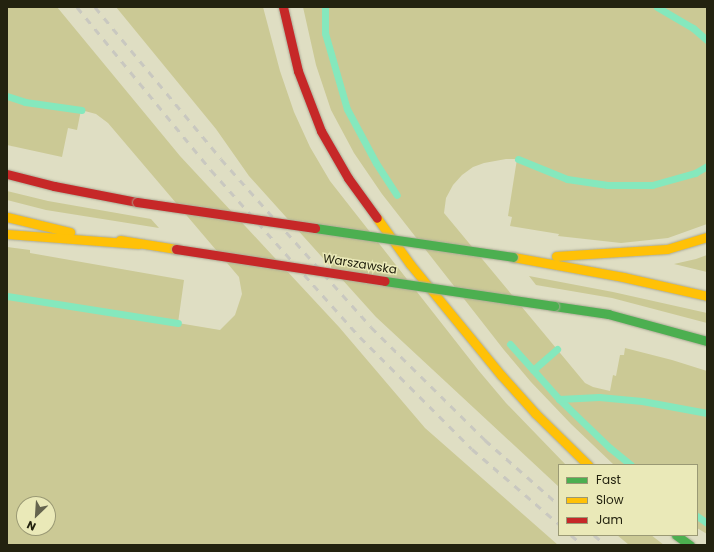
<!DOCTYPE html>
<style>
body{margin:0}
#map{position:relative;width:714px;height:552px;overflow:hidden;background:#dfdec3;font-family:Poppins,sans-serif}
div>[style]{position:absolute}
.green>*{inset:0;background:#cbc995}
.stream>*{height:7px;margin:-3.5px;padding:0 3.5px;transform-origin:3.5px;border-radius:3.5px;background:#85e8bd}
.roads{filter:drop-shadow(0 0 1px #acab96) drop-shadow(0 0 1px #acab96)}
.fast>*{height:9px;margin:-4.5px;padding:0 4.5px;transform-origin:4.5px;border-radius:4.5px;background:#4caf50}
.slow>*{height:9px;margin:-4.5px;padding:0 4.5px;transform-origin:4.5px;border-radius:4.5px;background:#ffc107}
.jam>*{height:9px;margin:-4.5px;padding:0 4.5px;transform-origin:4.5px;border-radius:4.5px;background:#c62828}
.rail>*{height:3px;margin-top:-1.5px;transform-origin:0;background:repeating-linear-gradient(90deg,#c9c8c0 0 7px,transparent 0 14px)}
.bridges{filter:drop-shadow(0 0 1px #acab96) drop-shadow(0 0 1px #acab96)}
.fast-bridge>*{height:9px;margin:-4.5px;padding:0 4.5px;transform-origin:4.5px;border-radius:4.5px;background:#4caf50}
.jam-bridge>*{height:9px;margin:-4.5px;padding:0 4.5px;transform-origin:4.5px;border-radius:4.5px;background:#c62828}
span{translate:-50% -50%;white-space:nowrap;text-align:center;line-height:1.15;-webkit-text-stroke:3px #eae9b8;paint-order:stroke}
.street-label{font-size:12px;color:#23220f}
.frame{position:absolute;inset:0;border:8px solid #23220f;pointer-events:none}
.legend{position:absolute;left:558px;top:464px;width:140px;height:72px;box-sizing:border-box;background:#eae9b8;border:1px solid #9a9974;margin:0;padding:5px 7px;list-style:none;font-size:12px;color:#23220f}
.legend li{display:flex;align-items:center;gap:8px;height:20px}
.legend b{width:20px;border:1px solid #9a9974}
.north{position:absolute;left:16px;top:496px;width:40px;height:40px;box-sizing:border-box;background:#eae9b8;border:1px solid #9a9974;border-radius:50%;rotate:205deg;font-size:11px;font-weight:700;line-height:16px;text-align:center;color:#23220f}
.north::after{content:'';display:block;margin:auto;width:14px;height:18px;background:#65644e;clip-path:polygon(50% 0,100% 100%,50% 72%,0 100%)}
</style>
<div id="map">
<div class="green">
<div style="clip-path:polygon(evenodd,7px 7px,57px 7px,180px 156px,339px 327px,425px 428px,558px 545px,7px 545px,7px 247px,30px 250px,30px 253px,184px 280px,178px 323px,220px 330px,235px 315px,242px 294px,239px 277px,108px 123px,96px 114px,81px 110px,77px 130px,68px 128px,62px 157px,7px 145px,7px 7px,24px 504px,48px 504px,48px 528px,24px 528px,24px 504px)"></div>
<div style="clip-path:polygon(116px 7px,263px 7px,280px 71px,294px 112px,310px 147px,330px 181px,479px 371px,506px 403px,566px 465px,559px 465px,559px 487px,376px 317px,249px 176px,216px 129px)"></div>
<div style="clip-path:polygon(303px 7px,707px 7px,707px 224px,668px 238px,621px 243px,558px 236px,559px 234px,510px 226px,512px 217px,508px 216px,517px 159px,506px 159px,484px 163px,473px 167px,462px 175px,453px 185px,446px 198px,444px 213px,585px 383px,593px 387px,610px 391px,613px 375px,616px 376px,620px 355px,624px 355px,625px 348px,672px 360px,707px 371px,707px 534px,697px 528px,697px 465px,613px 464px,571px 424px,531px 382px,504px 350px,382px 194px,354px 153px,331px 110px,316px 65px)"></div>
<div style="clip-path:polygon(7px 191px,48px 201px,151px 219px,159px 228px,46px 210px,7px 200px)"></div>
<div style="clip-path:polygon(707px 255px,707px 272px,674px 264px,696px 259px)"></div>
<div style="clip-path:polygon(529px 276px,613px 292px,707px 313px,707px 323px,612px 298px,536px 285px)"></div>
<div style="clip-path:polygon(617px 535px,651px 535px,664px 545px,629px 545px)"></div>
</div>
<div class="stream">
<div style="left:325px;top:7px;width:26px;rotate:90deg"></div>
<div style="left:325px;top:33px;width:79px;rotate:73.9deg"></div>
<div style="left:347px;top:109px;width:61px;rotate:61.8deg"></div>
<div style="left:376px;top:163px;width:38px;rotate:57deg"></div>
<div style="left:657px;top:7px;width:42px;rotate:30.3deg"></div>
<div style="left:693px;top:28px;width:18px;rotate:41deg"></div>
<div style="left:7px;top:96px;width:19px;rotate:18deg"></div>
<div style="left:25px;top:102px;width:57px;rotate:8.1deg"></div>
<div style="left:518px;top:159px;width:53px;rotate:22.2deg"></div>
<div style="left:567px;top:179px;width:41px;rotate:8.3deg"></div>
<div style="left:608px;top:185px;width:44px"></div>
<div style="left:652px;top:185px;width:45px;rotate:-15.6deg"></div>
<div style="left:695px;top:173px;width:14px;rotate:-30deg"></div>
<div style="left:7px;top:296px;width:173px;rotate:9deg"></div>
<div style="left:510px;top:344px;width:74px;rotate:48.3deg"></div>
<div style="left:559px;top:399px;width:71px;rotate:43.9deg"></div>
<div style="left:610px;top:448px;width:27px;rotate:39deg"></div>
<div style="left:533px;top:370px;width:32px;rotate:-41deg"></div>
<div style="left:559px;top:399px;width:40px;rotate:-2.9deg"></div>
<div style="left:599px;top:397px;width:43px;rotate:5.3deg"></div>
<div style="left:642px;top:401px;width:66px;rotate:10.5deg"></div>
<div style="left:697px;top:516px;width:12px;rotate:35deg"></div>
</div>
<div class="roads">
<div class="fast">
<div style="left:554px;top:306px;width:55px;rotate:8.4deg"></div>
<div style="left:608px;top:314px;width:103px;rotate:15.3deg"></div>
<div style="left:676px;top:535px;width:17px;rotate:36deg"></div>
</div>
<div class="slow">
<div style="left:7px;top:217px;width:65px;rotate:13.4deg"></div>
<div style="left:377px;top:218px;width:57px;rotate:54.3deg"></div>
<div style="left:410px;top:264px;width:144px;rotate:50.7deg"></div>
<div style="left:501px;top:375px;width:52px;rotate:48.1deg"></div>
<div style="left:536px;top:414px;width:73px;rotate:44.4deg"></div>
<div style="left:7px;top:234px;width:132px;rotate:4.3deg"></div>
<div style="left:120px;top:240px;width:57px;rotate:9.1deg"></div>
<div style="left:556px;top:256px;width:111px;rotate:-3.6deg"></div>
<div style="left:667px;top:249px;width:42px;rotate:-16.7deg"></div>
<div style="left:513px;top:257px;width:112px;rotate:10.3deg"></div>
<div style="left:623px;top:277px;width:86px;rotate:12.7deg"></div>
</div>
<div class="jam">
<div style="left:283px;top:7px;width:66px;rotate:76.8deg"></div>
<div style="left:298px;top:71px;width:64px;rotate:69deg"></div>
<div style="left:321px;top:131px;width:54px;rotate:60.1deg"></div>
<div style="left:348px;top:178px;width:49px;rotate:54.1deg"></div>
<div style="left:7px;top:174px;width:49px;rotate:14.3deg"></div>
<div style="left:54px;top:186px;width:85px;rotate:10.9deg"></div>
</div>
</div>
<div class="rail">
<div style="left:77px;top:7px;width:211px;rotate:50.6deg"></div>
<div style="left:211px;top:170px;width:224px;rotate:48.3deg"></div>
<div style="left:360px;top:337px;width:158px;rotate:45deg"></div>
<div style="left:472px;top:449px;width:115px;rotate:40.8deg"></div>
<div style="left:95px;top:7px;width:197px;rotate:50.3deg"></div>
<div style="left:221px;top:159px;width:225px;rotate:48.2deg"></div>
<div style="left:371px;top:327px;width:161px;rotate:44.7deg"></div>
<div style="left:485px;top:440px;width:98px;rotate:41.3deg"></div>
<div style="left:571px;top:535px;width:16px;rotate:40deg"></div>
<div style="left:594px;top:535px;width:16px;rotate:40deg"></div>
</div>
<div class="bridges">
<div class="fast-bridge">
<div style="left:315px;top:228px;width:200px;rotate:8.3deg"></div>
<div style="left:385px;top:281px;width:171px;rotate:8.4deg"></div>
</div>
<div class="jam-bridge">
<div style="left:137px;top:202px;width:180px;rotate:8.3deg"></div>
<div style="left:176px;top:249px;width:211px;rotate:8.7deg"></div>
</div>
</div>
<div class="street-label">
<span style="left:360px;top:264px;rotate:9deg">Warszawska</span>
</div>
<div class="frame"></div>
<ul class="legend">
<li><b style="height:5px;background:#4caf50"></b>Fast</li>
<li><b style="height:5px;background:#ffc107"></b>Slow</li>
<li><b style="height:5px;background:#c62828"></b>Jam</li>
</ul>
<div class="north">N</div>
</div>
